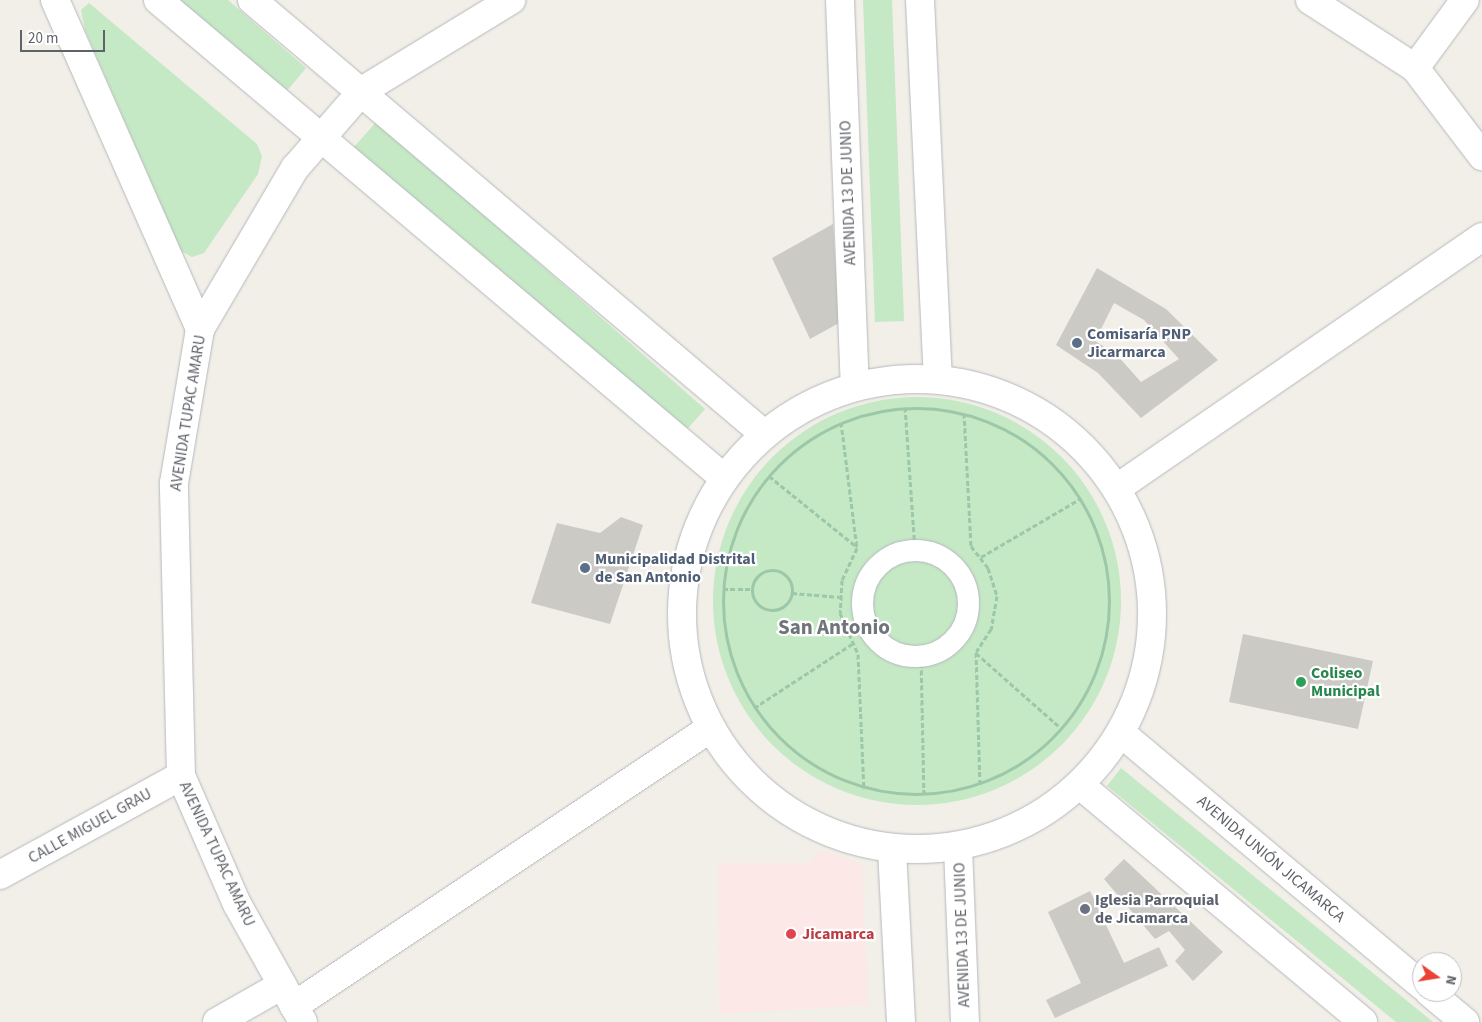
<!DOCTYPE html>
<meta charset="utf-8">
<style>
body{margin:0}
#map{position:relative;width:1482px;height:1022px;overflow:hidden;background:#f1efe8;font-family:"Source Sans 3",sans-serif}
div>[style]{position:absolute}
.medical>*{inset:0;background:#fce8e6}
.green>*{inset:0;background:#c5e8c5}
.round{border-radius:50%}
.building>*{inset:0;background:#cccac5}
.path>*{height:3px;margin-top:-1.5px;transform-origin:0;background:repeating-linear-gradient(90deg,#9cc7a9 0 5px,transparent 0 7.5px)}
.path>.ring{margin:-1.5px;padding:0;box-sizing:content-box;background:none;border:3px solid #9cc7a9;border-radius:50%}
.roads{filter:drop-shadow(0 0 1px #b5b8bc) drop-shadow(0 0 1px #b5b8bc)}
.pedestrian>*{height:21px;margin:-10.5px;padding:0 10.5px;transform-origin:10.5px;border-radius:10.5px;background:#fff}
.pedestrian>.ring{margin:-10.5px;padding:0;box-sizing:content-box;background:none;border:21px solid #fff;border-radius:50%}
.minor>*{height:28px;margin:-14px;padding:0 14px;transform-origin:14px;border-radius:14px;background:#fff}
.tertiary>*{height:28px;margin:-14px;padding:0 14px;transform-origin:14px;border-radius:14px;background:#fff}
.tertiary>.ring{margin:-14px;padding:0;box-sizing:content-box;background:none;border:28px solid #fff;border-radius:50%}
.dots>*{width:14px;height:14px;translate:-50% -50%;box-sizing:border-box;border:2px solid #fff;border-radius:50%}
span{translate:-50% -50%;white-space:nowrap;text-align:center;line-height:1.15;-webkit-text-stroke:4.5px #fff;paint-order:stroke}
.street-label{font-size:16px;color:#5f6368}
.service-label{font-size:16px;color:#4e5e75;font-weight:700}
.left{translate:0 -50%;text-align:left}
.leisure-label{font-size:16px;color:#27864d;font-weight:700}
.worship-label{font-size:16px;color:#5b616d;font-weight:700}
.health-label{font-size:16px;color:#be3a42;font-weight:700}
.district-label{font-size:21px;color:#70757a;font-weight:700}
.north{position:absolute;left:1412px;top:952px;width:50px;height:50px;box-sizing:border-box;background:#fff;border:1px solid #bfc1c3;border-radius:50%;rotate:103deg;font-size:14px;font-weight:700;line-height:20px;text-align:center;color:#5f6368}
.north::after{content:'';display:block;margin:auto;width:18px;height:22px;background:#ea4335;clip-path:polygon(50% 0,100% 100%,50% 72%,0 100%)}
.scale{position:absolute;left:20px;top:30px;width:85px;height:22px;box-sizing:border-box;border:2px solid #5f6368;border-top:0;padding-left:6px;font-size:15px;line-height:18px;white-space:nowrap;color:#5f6368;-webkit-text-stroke:4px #fff;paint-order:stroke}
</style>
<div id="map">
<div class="medical">
<div style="clip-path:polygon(819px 850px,862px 864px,868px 1005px,719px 1014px,718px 863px,811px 863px)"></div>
</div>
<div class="green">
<div style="clip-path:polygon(179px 0,228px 0,306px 68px,286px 92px)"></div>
<div style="clip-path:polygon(863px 0,892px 0,904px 321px,875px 322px)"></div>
<div style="clip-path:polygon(89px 3px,257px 144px,262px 156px,258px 174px,204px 253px,192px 257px,181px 251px,85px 30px,81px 10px)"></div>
<div style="clip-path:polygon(377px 121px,705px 409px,682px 435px,354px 147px)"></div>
<div class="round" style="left:713px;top:397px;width:408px;height:408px"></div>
<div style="clip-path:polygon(1121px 768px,1433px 1022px,1396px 1022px,1107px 786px)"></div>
</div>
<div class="building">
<div style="clip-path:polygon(833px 224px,839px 323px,810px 339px,772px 258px)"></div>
<div style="clip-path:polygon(evenodd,1097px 268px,1166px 309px,1218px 360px,1141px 418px,1098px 373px,1056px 345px,1097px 268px,1114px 303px,1144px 320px,1179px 359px,1141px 382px,1116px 354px,1095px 341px,1114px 303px)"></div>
<div style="clip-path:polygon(621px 517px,643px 525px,610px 624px,531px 603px,557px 523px,600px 533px)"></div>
<div style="clip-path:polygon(1243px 634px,1373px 661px,1358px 729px,1229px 702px)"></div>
<div style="clip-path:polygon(1124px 859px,1223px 952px,1193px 981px,1175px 961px,1185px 950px,1169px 931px,1155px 939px,1104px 879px)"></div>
<div style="clip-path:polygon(1090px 891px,1124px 963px,1159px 947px,1168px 966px,1055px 1018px,1046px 1000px,1081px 983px,1048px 912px)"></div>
</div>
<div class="path">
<div style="left:905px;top:407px;width:143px;rotate:86deg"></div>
<div class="ring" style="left:723px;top:408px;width:383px;height:383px"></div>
<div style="left:964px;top:413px;width:133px;rotate:87deg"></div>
<div style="left:971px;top:546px;width:28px;rotate:52deg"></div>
<div style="left:988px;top:568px;width:29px;rotate:72deg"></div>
<div style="left:997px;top:596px;width:34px;rotate:100deg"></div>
<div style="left:991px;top:629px;width:27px;rotate:123deg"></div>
<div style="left:976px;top:652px;width:133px;rotate:88.3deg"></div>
<div style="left:841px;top:422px;width:127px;rotate:82.8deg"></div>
<div style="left:857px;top:548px;width:35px;rotate:115deg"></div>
<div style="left:842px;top:580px;width:33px;rotate:93deg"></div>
<div style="left:840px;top:613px;width:45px;rotate:66.3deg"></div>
<div style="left:858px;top:654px;width:135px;rotate:87.5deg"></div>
<div style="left:769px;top:476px;width:113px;rotate:38.9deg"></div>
<div style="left:981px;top:557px;width:115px;rotate:-30.4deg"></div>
<div class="ring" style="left:752px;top:570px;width:37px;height:37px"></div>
<div style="left:723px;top:589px;width:28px"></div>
<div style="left:792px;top:593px;width:48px;rotate:4.8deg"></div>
<div style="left:976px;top:653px;width:115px;rotate:41.5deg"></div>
<div style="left:921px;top:655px;width:141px;rotate:88.8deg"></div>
<div style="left:754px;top:708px;width:117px;rotate:-33.1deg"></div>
</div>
<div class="roads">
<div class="pedestrian">
<div class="ring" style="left:862px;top:550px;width:85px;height:85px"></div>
</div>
<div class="minor">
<div style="left:55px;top:0;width:360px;rotate:66.2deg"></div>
<div style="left:158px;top:0;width:741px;rotate:40.18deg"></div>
<div style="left:252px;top:0;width:671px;rotate:40.29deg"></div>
<div style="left:1310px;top:0;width:125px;rotate:32.9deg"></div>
<div style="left:1415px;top:68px;width:111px;rotate:52.7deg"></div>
<div style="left:1415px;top:68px;width:84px;rotate:-53.7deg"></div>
<div style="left:1117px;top:488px;width:443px;rotate:-34.5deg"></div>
<div style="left:0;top:875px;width:206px;rotate:-28.7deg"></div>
<div style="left:294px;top:1006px;width:500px;rotate:-33.7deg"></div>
<div style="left:217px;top:1022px;width:75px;rotate:-29.6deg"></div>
<div style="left:303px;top:1022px;width:135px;rotate:-119.2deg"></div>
<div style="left:237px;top:904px;width:140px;rotate:-113.6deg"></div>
<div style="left:181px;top:776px;width:293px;rotate:-91.4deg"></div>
<div style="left:174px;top:483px;width:156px;rotate:-80.4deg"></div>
<div style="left:200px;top:329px;width:187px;rotate:-59.5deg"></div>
<div style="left:295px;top:168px;width:102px;rotate:-49deg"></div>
<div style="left:362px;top:91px;width:175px;rotate:-31.4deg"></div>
</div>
<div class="tertiary">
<div style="left:840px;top:0;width:386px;rotate:87.8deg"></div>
<div style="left:920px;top:0;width:378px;rotate:87.3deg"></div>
<div class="ring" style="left:682px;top:379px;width:442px;height:442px"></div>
<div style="left:1121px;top:733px;width:393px;rotate:40deg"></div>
<div style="left:1080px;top:785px;width:369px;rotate:39.9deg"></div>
<div style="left:958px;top:848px;width:174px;rotate:87.7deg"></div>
<div style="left:892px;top:850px;width:172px;rotate:87deg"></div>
<div style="left:1429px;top:992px;width:47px;rotate:39.8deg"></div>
</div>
</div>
<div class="dots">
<div style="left:1077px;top:343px;background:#5c6f8a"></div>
<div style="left:585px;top:568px;background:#5c6f8a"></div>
<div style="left:1301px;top:682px;background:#2e9e5b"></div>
<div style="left:1085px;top:909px;background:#6b7280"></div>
<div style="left:791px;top:934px;background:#e0444e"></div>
</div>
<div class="street-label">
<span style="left:848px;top:193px;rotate:-92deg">AVENIDA 13 DE JUNIO</span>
<span style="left:188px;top:413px;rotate:-81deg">AVENIDA TUPAC AMARU</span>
<span style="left:90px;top:826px;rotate:-29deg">CALLE MIGUEL GRAU</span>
<span style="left:217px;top:854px;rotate:65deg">AVENIDA TUPAC AMARU</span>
<span style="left:1271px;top:859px;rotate:40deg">AVENIDA UNIÓN JICAMARCA</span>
<span style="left:962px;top:935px;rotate:-92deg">AVENIDA 13 DE JUNIO</span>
</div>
<div class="service-label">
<span class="left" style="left:1087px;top:343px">Comisaría PNP<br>Jicarmarca</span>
<span class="left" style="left:595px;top:568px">Municipalidad Distrital<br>de San Antonio</span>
</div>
<div class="leisure-label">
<span class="left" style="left:1311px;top:682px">Coliseo<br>Municipal</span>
</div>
<div class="worship-label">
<span class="left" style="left:1095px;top:909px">Iglesia Parroquial<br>de Jicamarca</span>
</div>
<div class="health-label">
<span class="left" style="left:802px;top:934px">Jicamarca</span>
</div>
<div class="district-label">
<span style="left:834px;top:627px">San Antonio</span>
</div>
<div class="north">N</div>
<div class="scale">20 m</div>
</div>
